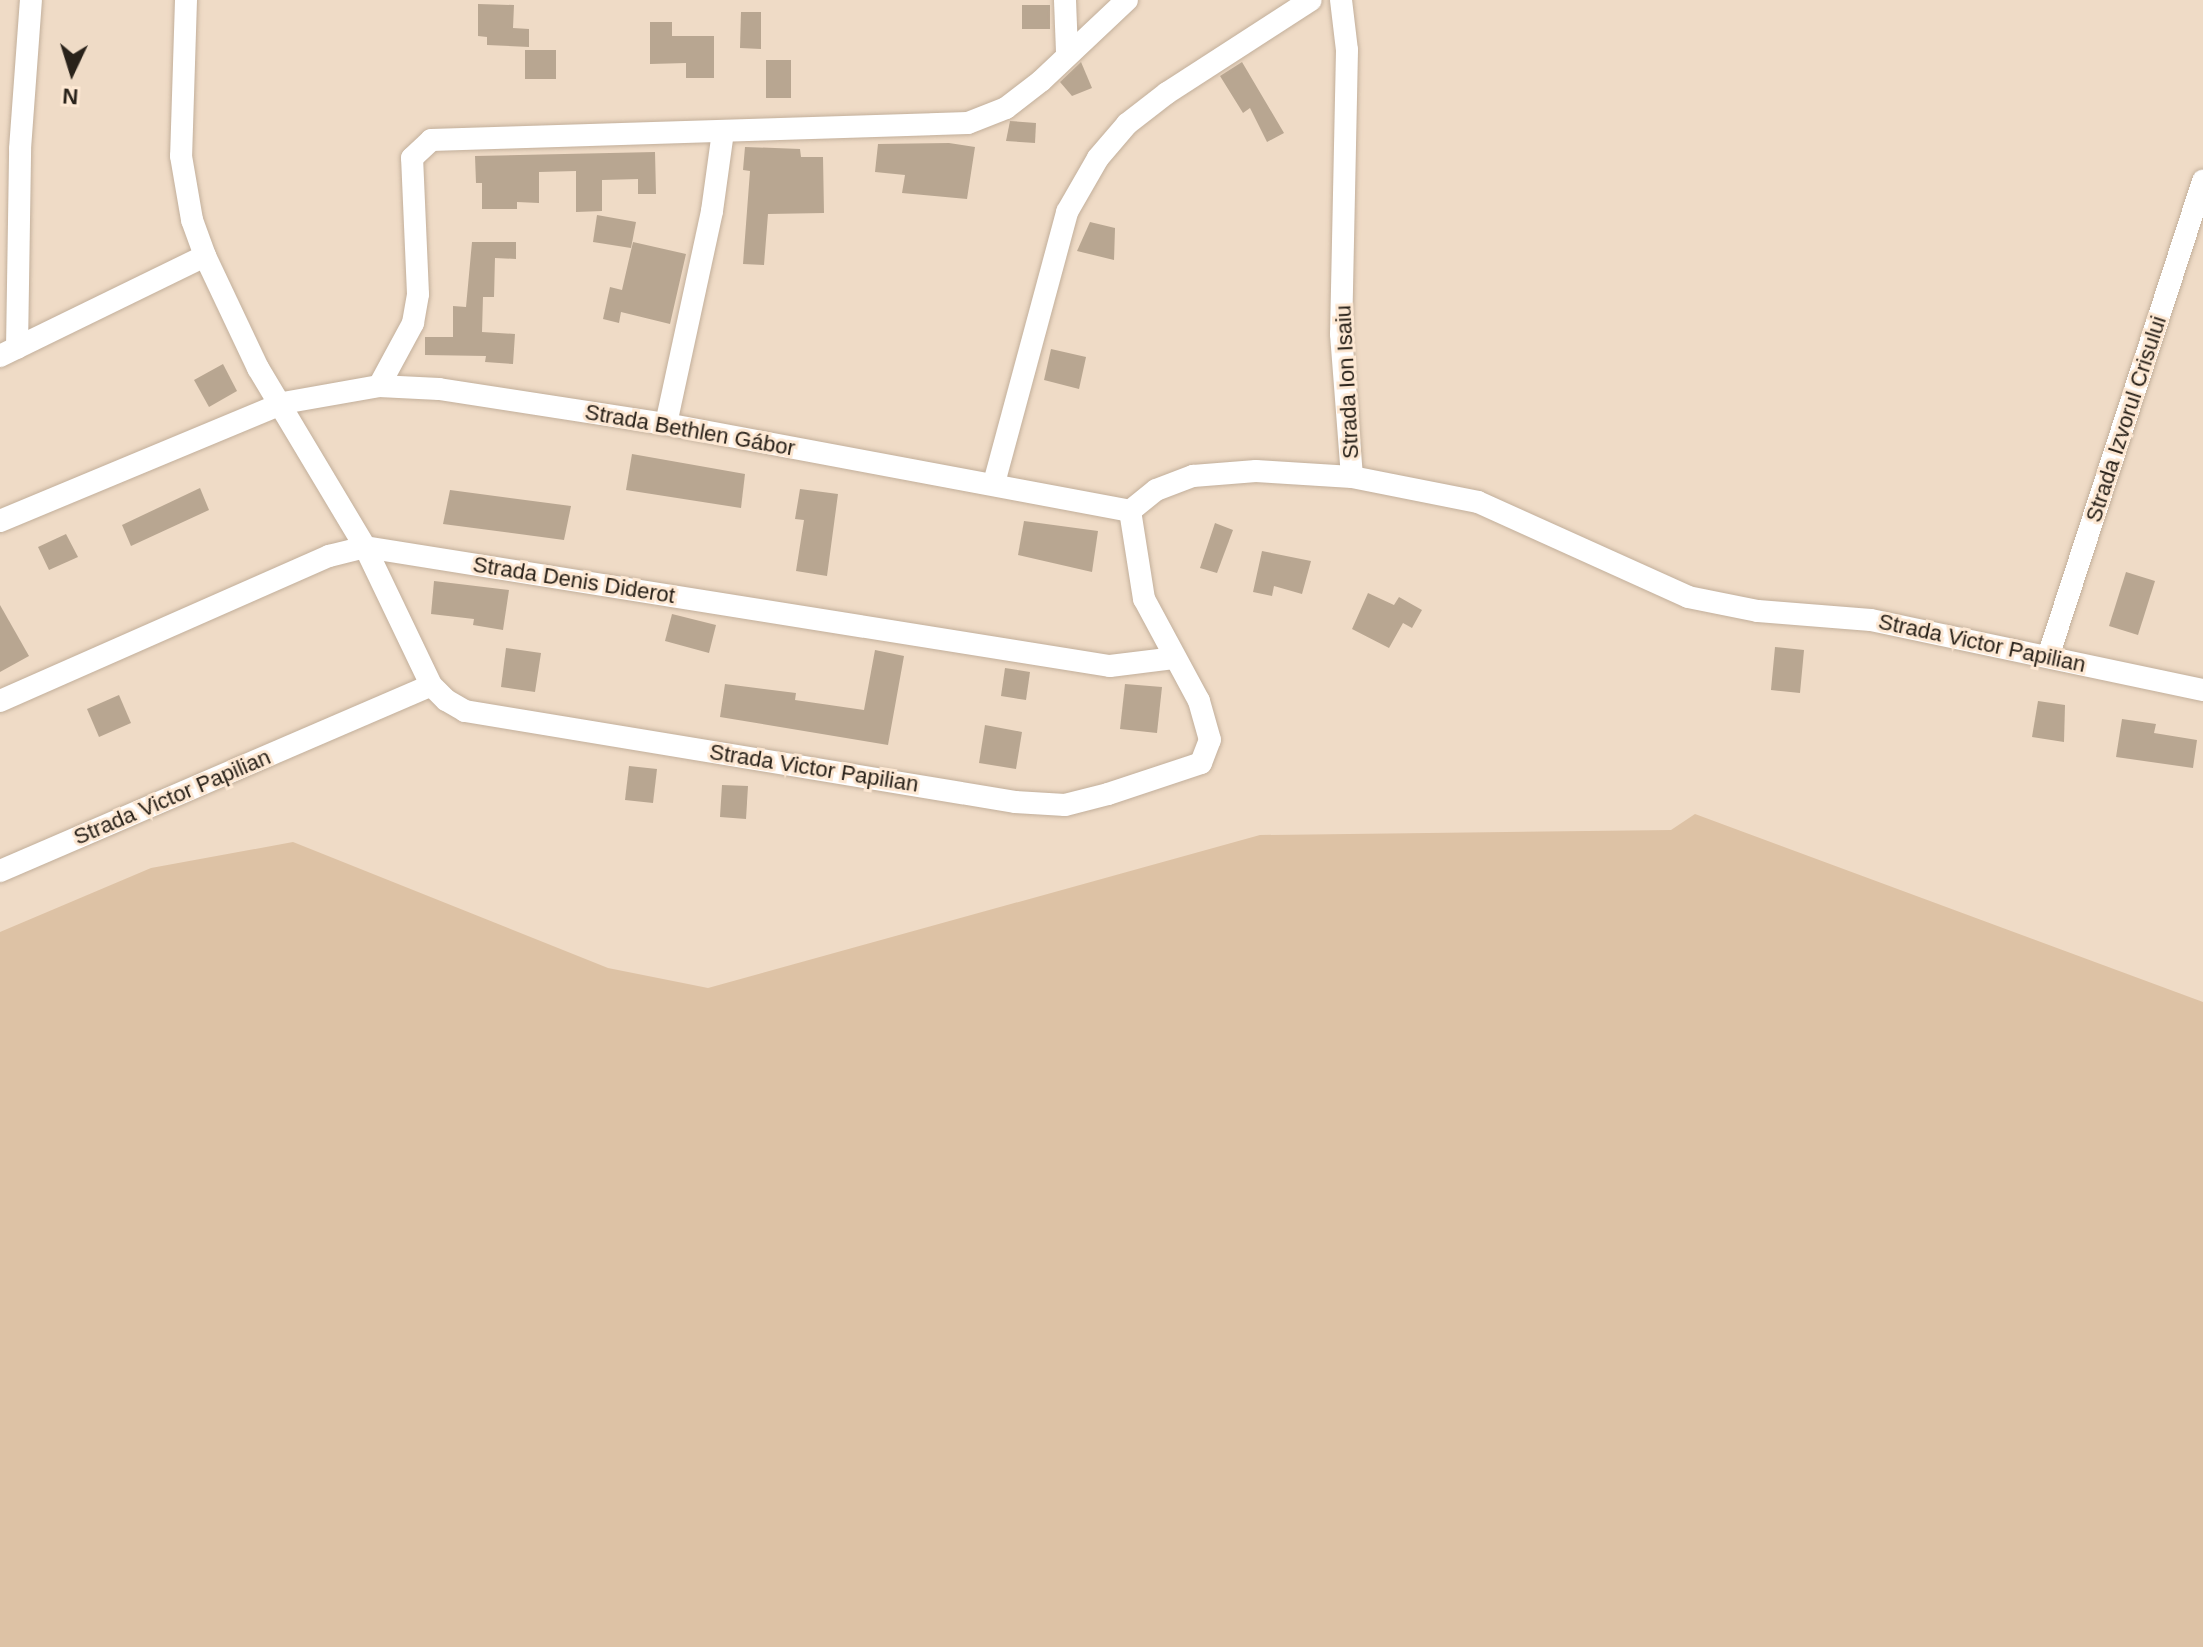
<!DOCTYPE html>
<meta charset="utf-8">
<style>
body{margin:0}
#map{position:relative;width:2203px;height:1647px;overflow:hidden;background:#efdbc6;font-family:Helvetica,sans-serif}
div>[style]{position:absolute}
.green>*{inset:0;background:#ddc2a5}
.building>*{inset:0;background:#b8a691}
.roads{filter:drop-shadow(0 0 2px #c2af9b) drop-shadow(0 0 2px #c2af9b)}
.minor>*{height:22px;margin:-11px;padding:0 11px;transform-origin:11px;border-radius:11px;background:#fff}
span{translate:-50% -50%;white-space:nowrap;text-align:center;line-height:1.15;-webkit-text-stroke:6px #fde8d3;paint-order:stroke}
.street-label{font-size:22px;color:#29221a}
.north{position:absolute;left:32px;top:32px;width:80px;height:80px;-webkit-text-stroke:6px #fde8d3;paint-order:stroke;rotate:184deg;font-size:22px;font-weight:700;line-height:32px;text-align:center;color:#29221a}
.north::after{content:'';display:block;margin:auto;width:28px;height:36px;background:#29221a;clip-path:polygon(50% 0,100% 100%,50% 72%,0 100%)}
</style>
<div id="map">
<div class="green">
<div style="clip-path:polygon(1695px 814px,2203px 1002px,2203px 1647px,0 1647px,0 932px,151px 868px,293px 842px,608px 968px,708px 988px,1260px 835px,1671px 830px)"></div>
</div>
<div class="building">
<div style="clip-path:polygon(478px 4px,514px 5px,513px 28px,529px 29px,529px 47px,487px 45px,487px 37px,478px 36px)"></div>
<div style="clip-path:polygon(1022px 5px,1050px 5px,1050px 29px,1022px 29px)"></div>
<div style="clip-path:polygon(741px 12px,761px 12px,761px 49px,740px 48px)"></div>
<div style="clip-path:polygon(650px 22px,672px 22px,672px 36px,714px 36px,714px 78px,686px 78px,686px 63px,650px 64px)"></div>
<div style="clip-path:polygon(525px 50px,556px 50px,556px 79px,525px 79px)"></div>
<div style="clip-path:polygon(766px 60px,791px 60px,791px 98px,766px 98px)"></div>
<div style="clip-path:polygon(1081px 62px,1092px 88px,1072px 96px,1060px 82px)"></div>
<div style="clip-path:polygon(1242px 62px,1284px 133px,1267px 142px,1250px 108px,1243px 113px,1220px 76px)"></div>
<div style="clip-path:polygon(1010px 121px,1036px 123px,1035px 143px,1006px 141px)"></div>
<div style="clip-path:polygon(949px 143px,975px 147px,967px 199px,902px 193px,905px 175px,875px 172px,878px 144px)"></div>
<div style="clip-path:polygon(745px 147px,800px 149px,801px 157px,823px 157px,824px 213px,768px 214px,764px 265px,743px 264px,750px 171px,743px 170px)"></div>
<div style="clip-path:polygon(655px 152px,656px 194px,638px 194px,638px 179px,602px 180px,602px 211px,576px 212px,576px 171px,539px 172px,539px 203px,517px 202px,517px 209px,482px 209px,482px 183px,476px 183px,475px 156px)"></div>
<div style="clip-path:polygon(597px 215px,636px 222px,631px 248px,593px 242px)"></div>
<div style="clip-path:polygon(1090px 222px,1115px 228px,1114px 260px,1077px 251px)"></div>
<div style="clip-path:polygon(472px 242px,516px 242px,516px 259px,495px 258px,494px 297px,483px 297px,482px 332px,515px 334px,513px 364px,485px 362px,486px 356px,425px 355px,425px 337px,453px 337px,453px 306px,466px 307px)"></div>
<div style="clip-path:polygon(633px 242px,686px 254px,670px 324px,621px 312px,619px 323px,603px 319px,610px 287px,622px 290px)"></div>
<div style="clip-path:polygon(1051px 349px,1086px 357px,1079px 389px,1044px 380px)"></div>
<div style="clip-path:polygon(223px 364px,237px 391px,209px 407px,194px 380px)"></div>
<div style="clip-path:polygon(632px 454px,745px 474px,741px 508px,626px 490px)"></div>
<div style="clip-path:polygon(200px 488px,209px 510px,131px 546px,122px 525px)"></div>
<div style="clip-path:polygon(800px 489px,838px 494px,827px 576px,796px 571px,804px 520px,795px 519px)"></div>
<div style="clip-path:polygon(450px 490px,571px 506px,564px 540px,443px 524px)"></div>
<div style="clip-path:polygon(1024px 521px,1098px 531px,1092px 572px,1018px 555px)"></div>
<div style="clip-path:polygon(1215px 523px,1233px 530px,1217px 573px,1200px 568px)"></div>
<div style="clip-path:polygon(66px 534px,78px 557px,49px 570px,38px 547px)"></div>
<div style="clip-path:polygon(1262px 551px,1311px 561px,1302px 594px,1274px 586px,1272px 596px,1253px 592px)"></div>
<div style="clip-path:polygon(2126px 572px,2155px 581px,2138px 635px,2109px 626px)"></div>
<div style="clip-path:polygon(434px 581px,509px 590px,503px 630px,473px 625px,474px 619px,431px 614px)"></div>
<div style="clip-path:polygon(1368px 593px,1394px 605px,1399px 597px,1422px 610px,1412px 628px,1403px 623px,1389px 648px,1352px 629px)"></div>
<div style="clip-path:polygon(0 605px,29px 656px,0 672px)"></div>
<div style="clip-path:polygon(672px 614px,716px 625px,709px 653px,665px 641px)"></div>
<div style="clip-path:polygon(1775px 647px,1804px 650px,1800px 693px,1771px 690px)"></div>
<div style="clip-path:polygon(506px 648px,541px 653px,535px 692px,501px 687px)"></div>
<div style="clip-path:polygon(875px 650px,904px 656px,888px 745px,720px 717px,725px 684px,796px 693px,795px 700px,864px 710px)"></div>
<div style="clip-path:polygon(1005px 668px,1030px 672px,1026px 700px,1001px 696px)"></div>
<div style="clip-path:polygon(1125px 684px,1162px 687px,1157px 733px,1120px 729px)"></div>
<div style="clip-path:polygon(119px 695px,131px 723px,99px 737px,87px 709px)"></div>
<div style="clip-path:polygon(2038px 701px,2065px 705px,2064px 742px,2032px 737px)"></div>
<div style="clip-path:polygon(2122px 719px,2156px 724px,2154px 733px,2197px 740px,2193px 768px,2116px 757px)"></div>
<div style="clip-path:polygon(985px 725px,1022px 732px,1016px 769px,979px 763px)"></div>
<div style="clip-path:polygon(629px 766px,657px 769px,653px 803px,625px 800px)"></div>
<div style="clip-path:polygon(722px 785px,748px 786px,746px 819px,720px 817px)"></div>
</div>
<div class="roads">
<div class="minor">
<div style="left:186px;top:0;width:156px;rotate:91.8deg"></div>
<div style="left:181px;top:156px;width:65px;rotate:80.2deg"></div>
<div style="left:192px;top:220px;width:38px;rotate:70deg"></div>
<div style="left:205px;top:256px;width:124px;rotate:64.7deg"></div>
<div style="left:258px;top:368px;width:209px;rotate:59.1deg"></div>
<div style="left:365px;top:547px;width:153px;rotate:64.4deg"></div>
<div style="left:431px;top:685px;width:21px;rotate:45deg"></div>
<div style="left:446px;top:700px;width:22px;rotate:30deg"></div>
<div style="left:465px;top:711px;width:557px;rotate:9.39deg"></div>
<div style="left:1015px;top:802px;width:50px;rotate:3.4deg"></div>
<div style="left:1065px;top:805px;width:44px;rotate:-14.3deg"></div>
<div style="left:1108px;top:794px;width:98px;rotate:-18.4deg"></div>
<div style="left:1201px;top:763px;width:25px;rotate:-69deg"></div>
<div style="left:1210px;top:740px;width:41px;rotate:-105.8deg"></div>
<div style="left:1199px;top:701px;width:116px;rotate:-118.3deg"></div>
<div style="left:1144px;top:599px;width:89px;rotate:-99deg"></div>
<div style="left:1065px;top:0;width:53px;rotate:87.8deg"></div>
<div style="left:1341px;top:0;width:50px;rotate:83.2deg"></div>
<div style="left:1347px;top:50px;width:284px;rotate:91.2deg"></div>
<div style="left:1341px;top:334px;width:143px;rotate:85.6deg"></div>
<div style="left:17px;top:348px;width:199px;rotate:-89.1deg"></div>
<div style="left:20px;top:149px;width:149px;rotate:-85.8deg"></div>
<div style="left:0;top:356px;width:228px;rotate:-26deg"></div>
<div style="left:379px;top:386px;width:72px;rotate:-61.6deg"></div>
<div style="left:413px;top:323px;width:29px;rotate:-80deg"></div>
<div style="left:418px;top:294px;width:136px;rotate:-92.5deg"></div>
<div style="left:412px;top:158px;width:26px;rotate:-43deg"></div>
<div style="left:431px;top:140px;width:537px;rotate:-1.81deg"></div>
<div style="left:968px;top:123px;width:41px;rotate:-21.5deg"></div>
<div style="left:1006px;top:108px;width:44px;rotate:-37.6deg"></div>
<div style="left:1041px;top:81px;width:118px;rotate:-43.3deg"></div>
<div style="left:666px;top:424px;width:218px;rotate:-77.8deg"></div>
<div style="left:712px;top:211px;width:80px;rotate:-82.1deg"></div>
<div style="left:994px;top:483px;width:281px;rotate:-74.9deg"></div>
<div style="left:1067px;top:212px;width:62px;rotate:-60.1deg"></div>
<div style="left:1098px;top:158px;width:45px;rotate:-49.5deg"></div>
<div style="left:1127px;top:124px;width:51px;rotate:-37.8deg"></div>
<div style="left:1167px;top:93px;width:171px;rotate:-32.9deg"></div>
<div style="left:1130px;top:511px;width:33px;rotate:-39deg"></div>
<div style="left:1156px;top:490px;width:40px;rotate:-21deg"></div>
<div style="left:1193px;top:476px;width:63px;rotate:-4.5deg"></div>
<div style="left:1256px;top:471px;width:96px;rotate:3.6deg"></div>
<div style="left:1352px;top:477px;width:128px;rotate:11.2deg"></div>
<div style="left:1478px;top:502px;width:230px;rotate:24.3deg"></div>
<div style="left:1688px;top:597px;width:71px;rotate:11.3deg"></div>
<div style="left:1758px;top:611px;width:113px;rotate:4.6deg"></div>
<div style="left:1871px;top:620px;width:339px;rotate:11.9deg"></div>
<div style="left:0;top:521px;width:307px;rotate:-22.6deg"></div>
<div style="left:283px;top:403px;width:97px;rotate:-10deg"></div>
<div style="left:379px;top:386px;width:60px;rotate:2.9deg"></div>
<div style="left:439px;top:389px;width:230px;rotate:8.8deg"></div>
<div style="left:666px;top:424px;width:472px;rotate:10.6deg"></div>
<div style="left:2048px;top:657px;width:501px;rotate:-71.96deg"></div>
<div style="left:0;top:701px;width:360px;rotate:-23.8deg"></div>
<div style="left:329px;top:556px;width:37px;rotate:-14deg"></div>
<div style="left:365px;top:547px;width:754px;rotate:9.08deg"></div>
<div style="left:1110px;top:666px;width:64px;rotate:-7.1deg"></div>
<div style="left:0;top:871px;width:469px;rotate:-23.3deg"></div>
</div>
</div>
<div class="street-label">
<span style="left:1347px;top:382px;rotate:-93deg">Strada Ion Isaiu</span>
<span style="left:2126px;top:419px;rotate:-72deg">Strada Izvorul Crisului</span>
<span style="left:690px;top:430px;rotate:10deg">Strada Bethlen Gábor</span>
<span style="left:574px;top:580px;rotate:9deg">Strada Denis Diderot</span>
<span style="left:1982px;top:643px;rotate:12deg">Strada Victor Papilian</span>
<span style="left:814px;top:768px;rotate:9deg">Strada Victor Papilian</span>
<span style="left:172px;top:797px;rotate:-23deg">Strada Victor Papilian</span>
</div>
<div class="north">N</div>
</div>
